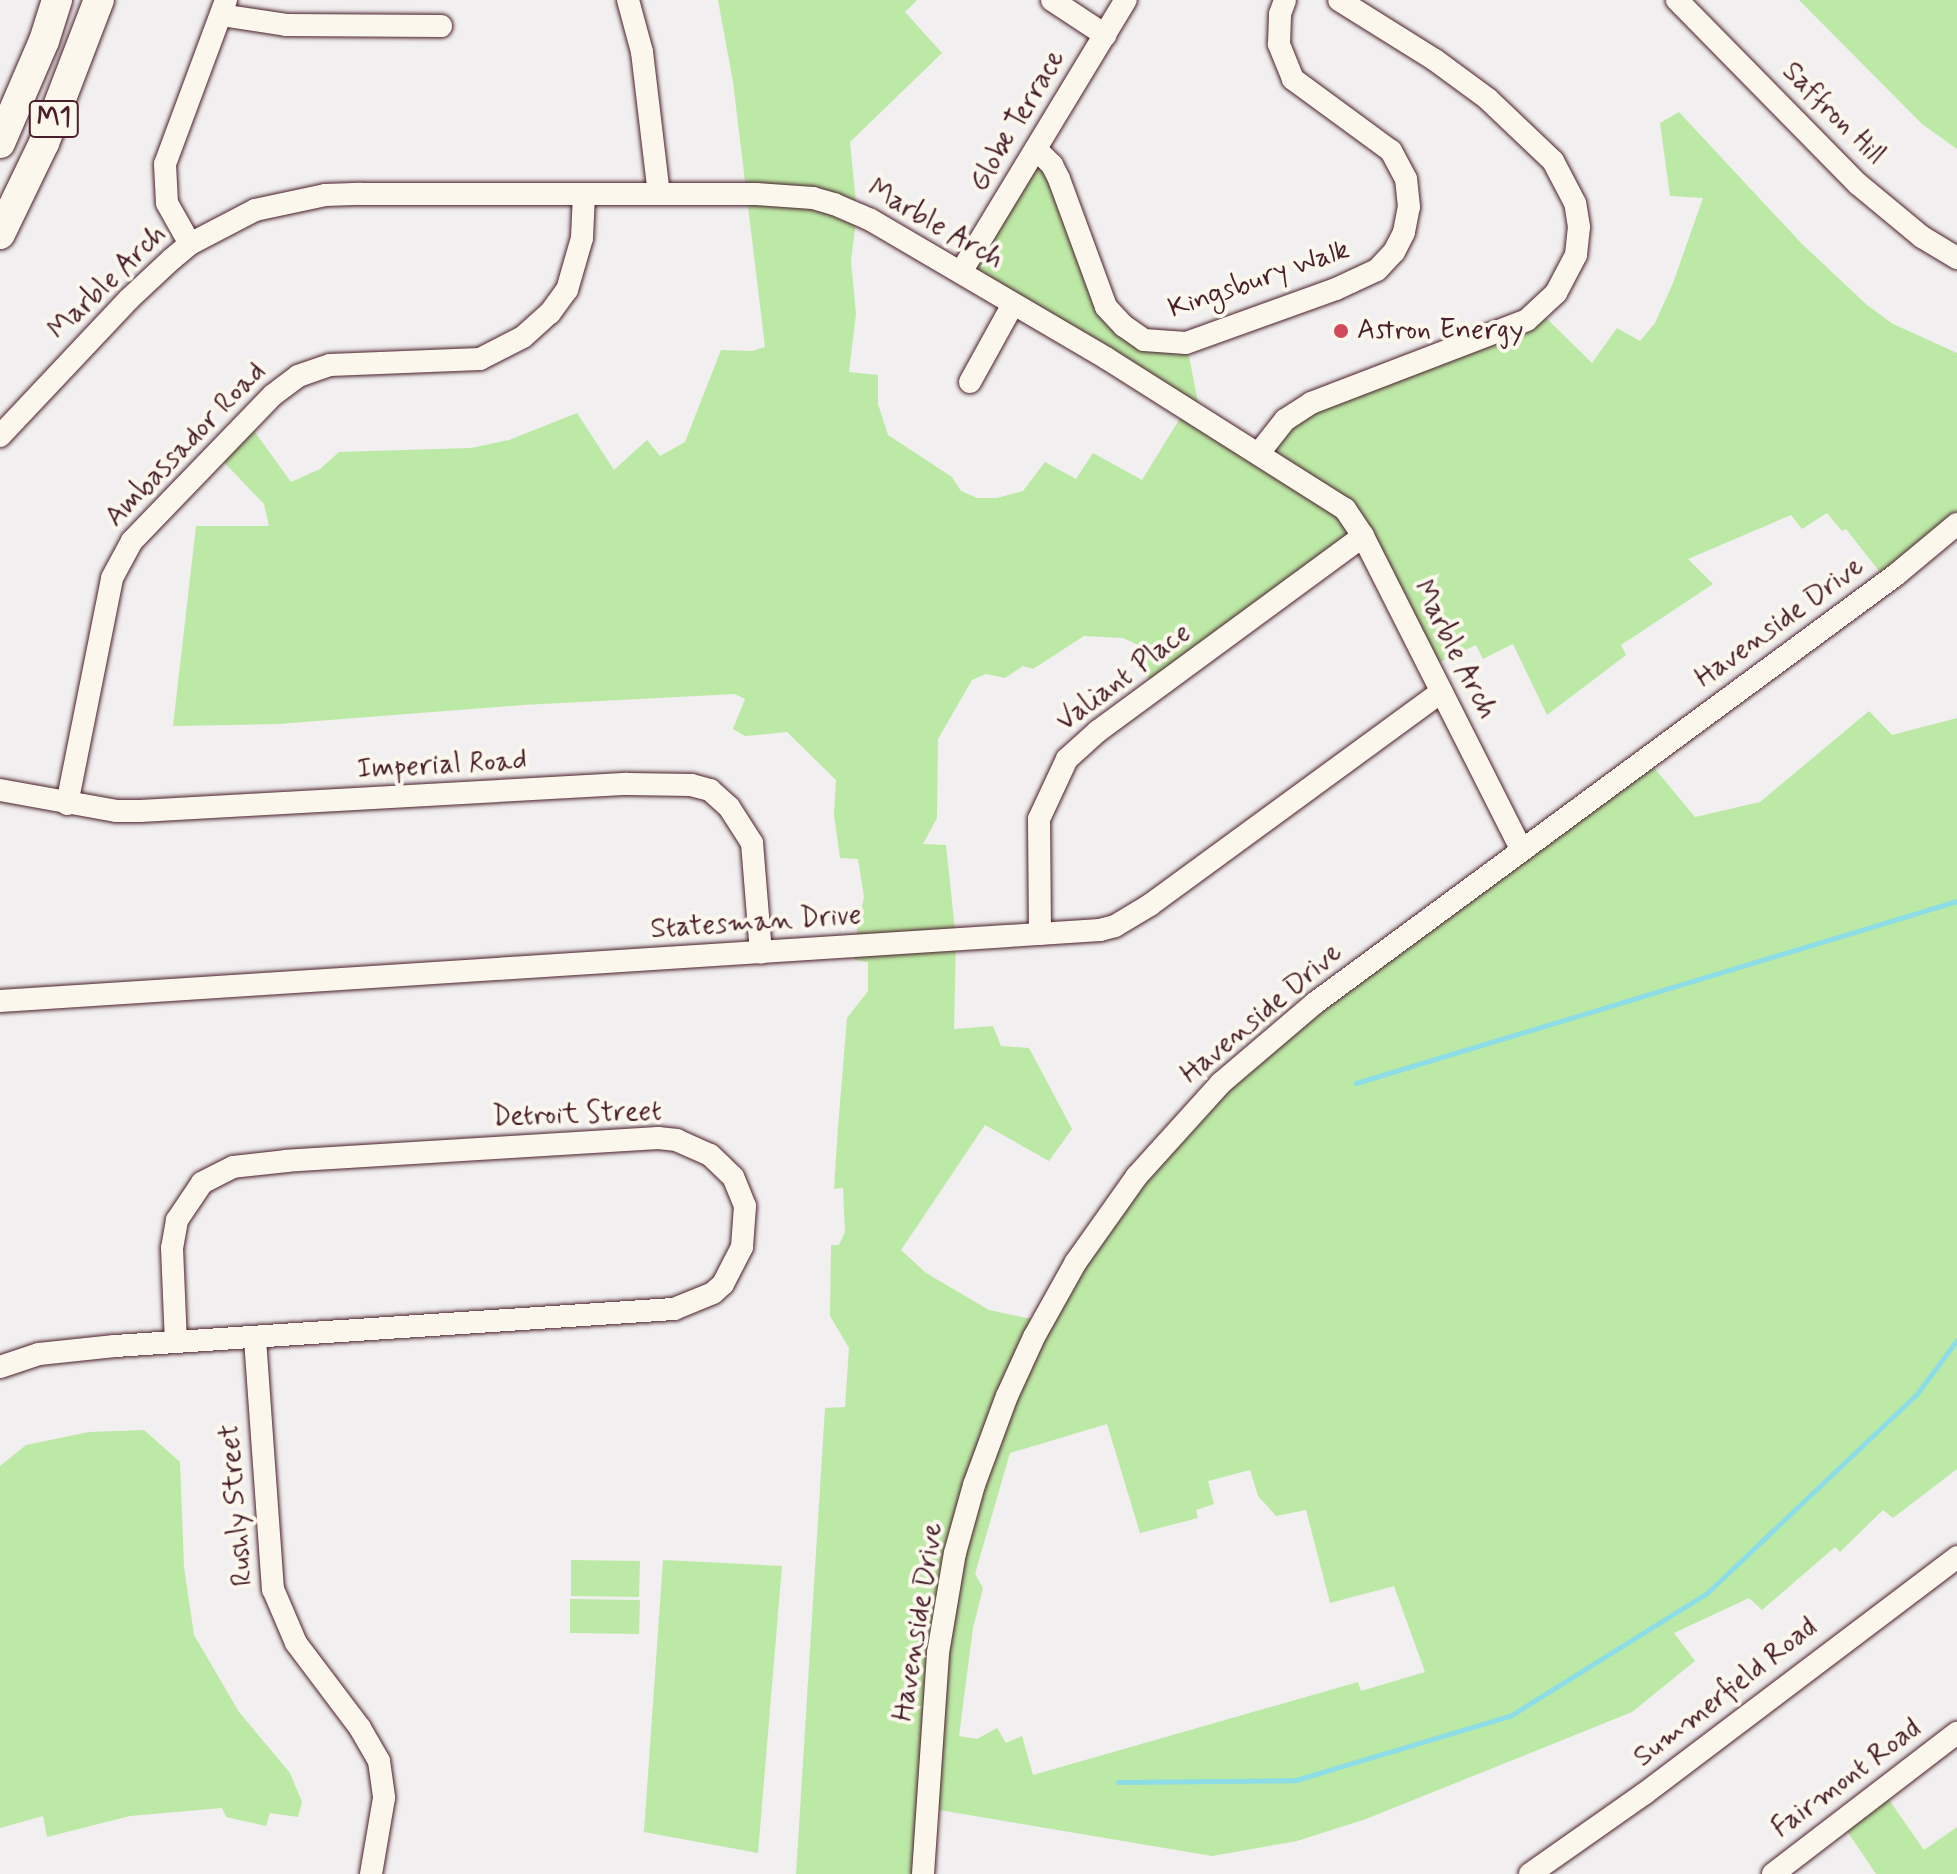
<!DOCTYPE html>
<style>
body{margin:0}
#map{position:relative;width:1957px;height:1874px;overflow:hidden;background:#f1efef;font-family:Mynerve,sans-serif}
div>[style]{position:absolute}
.green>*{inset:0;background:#bde9a6}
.stream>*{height:5px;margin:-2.5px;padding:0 2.5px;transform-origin:2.5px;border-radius:2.5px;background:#8cdde5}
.roads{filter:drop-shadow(0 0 2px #4a1f2b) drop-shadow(0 0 2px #4a1f2b)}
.minor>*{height:22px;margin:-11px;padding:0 11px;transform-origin:11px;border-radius:11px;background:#fbf7ec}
.highway>*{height:30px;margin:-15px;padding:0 15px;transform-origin:15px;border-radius:15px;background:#fbf7ec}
.dots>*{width:22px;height:22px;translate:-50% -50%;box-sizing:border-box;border:4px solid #fbf7ec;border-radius:50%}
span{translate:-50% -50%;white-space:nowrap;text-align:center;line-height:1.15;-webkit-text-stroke:8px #fbf7ec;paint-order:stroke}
.shield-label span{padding:2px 6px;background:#fbf7ec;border:2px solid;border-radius:6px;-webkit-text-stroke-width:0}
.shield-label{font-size:26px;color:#4a1f2b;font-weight:700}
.street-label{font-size:28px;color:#4a1f2b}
.poi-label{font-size:28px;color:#4a1f2b}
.left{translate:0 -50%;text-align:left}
</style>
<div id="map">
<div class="green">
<div style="clip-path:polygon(evenodd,718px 0,917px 0,905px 12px,942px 53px,850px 142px,857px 213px,851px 261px,856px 314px,849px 372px,878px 375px,878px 404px,888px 435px,952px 477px,961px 491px,977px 498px,997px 498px,1023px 491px,1045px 462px,1076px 479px,1093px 453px,1142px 480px,1187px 407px,961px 271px,1036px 149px,1125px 325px,1186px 341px,1198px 402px,1188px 407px,1258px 453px,1275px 430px,1539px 311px,1592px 363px,1617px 328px,1640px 341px,1655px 323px,1673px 283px,1703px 198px,1670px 196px,1660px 123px,1679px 112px,1802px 244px,1867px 305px,1893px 324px,1957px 353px,1957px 523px,1886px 580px,1846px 529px,1842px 531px,1827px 513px,1802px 529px,1791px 515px,1688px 559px,1713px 584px,1621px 645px,1626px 655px,1547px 715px,1513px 644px,1483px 659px,1476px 645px,1429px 667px,1363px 536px,1155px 691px,1148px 678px,1147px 649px,1123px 638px,1084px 636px,1033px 669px,1023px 666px,1005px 678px,986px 674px,972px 680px,938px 739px,937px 818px,923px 844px,946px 845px,956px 940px,954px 1029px,993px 1026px,1001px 1046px,1029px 1048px,1072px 1129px,1049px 1161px,985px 1125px,901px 1250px,926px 1273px,989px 1310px,1041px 1321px,1205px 1099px,1646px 758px,1695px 817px,1760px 802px,1869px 711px,1892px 735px,1957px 718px,1957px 1469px,1893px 1518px,1883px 1510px,1840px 1552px,1835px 1547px,1762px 1610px,1749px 1598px,1674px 1633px,1695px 1661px,1632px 1712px,1366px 1819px,1297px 1841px,1212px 1856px,927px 1808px,923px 1874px,796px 1874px,825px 1408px,845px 1407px,849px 1348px,830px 1316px,831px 1245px,839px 1245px,845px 1232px,843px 1188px,834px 1189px,838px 1127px,847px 1018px,868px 991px,868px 962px,855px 960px,854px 946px,864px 897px,858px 859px,840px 858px,834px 815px,836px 780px,787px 732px,745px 736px,733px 729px,745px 699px,735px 694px,523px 705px,278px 724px,173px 726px,196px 526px,269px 526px,264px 504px,215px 453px,247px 421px,291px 482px,320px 469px,339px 452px,471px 448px,509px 440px,577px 413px,614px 470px,647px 440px,660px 456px,685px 442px,721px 350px,752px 351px,765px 347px,733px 82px,718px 0,1107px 1424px,1140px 1533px,1198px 1518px,1196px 1510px,1214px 1504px,1208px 1481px,1250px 1470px,1258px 1496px,1276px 1516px,1306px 1510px,1330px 1603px,1394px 1586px,1425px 1672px,1361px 1691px,1358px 1682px,1033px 1775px,1022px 1736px,1006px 1743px,997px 1728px,977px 1739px,959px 1736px,973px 1628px,983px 1588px,975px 1574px,1010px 1453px,1107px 1424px)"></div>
<div style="clip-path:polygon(1799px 0,1957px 0,1957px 149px,1922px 124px)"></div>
<div style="clip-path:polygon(144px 1430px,180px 1462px,184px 1567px,194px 1635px,239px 1712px,290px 1773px,302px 1802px,298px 1817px,270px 1813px,266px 1826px,226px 1817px,222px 1808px,130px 1816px,47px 1837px,43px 1816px,0 1828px,0 1466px,26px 1445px,89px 1432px)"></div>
<div style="clip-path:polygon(571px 1560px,640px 1561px,639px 1597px,571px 1596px)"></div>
<div style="clip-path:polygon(663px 1560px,782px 1566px,758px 1853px,644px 1832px)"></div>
<div style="clip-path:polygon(570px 1599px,640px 1600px,639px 1634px,570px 1633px)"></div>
<div style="clip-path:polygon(1887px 1797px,1924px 1850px,1957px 1827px,1957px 1874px,1876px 1874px,1845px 1828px)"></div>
</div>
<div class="stream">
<div style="left:1356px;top:1083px;width:628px;rotate:-16.85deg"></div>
<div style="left:1118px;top:1782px;width:178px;rotate:-0.6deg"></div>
<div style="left:1296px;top:1780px;width:223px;rotate:-16.7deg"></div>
<div style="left:1510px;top:1716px;width:232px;rotate:-32deg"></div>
<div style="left:1707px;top:1593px;width:288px;rotate:-43.5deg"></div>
<div style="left:1916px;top:1395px;width:69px;rotate:-53.3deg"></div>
</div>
<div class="roads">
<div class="minor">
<div style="left:628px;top:0;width:54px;rotate:74.9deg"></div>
<div style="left:642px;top:52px;width:143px;rotate:83.2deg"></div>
<div style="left:1052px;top:0;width:64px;rotate:33.4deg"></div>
<div style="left:1677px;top:0;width:258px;rotate:45.5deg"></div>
<div style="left:1858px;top:184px;width:83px;rotate:39.6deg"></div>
<div style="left:1922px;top:237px;width:41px;rotate:31deg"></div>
<div style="left:221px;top:15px;width:66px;rotate:8.7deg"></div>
<div style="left:286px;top:25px;width:155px;rotate:0.4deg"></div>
<div style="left:1036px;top:149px;width:23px;rotate:45deg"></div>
<div style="left:1052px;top:165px;width:16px;rotate:63deg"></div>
<div style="left:1059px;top:179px;width:136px;rotate:69.8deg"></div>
<div style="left:1106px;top:307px;width:26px;rotate:47deg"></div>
<div style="left:1124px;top:326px;width:24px;rotate:35deg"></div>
<div style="left:1144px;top:340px;width:42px;rotate:4.1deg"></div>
<div style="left:1186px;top:343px;width:159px;rotate:-19.8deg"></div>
<div style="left:1336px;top:289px;width:45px;rotate:-24.9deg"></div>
<div style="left:1377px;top:270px;width:25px;rotate:-47deg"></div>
<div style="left:1394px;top:252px;width:22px;rotate:-63deg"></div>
<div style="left:1404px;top:232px;width:25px;rotate:-79deg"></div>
<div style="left:1409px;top:207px;width:28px;rotate:-96deg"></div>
<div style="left:1406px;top:179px;width:32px;rotate:-118deg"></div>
<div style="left:1391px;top:151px;width:122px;rotate:-143.7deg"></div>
<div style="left:1293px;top:79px;width:38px;rotate:-112deg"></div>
<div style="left:1279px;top:44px;width:30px;rotate:-88deg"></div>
<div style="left:1280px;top:14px;width:15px;rotate:-70deg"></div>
<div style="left:190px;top:244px;width:47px;rotate:-119.3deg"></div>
<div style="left:167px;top:203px;width:39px;rotate:-93deg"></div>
<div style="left:165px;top:164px;width:175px;rotate:-69.6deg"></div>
<div style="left:961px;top:272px;width:318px;rotate:-58.8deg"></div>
<div style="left:970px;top:382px;width:89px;rotate:-61.1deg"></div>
<div style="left:0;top:436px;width:187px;rotate:-46.7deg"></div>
<div style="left:128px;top:300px;width:60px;rotate:-43deg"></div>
<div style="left:172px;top:259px;width:23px;rotate:-40deg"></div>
<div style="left:190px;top:244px;width:73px;rotate:-27.6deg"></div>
<div style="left:255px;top:210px;width:72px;rotate:-12.1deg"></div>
<div style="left:325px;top:195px;width:36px;rotate:-2deg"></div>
<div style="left:361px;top:194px;width:395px"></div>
<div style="left:756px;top:194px;width:57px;rotate:4deg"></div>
<div style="left:813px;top:198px;width:22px;rotate:16deg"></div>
<div style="left:834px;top:204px;width:40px;rotate:23.4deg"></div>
<div style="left:871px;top:220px;width:273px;rotate:30.4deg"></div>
<div style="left:1106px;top:358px;width:283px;rotate:32.3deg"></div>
<div style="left:1345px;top:509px;width:32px;rotate:56deg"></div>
<div style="left:1363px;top:536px;width:351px;rotate:63.2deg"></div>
<div style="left:1259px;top:453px;width:42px;rotate:-51.8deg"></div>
<div style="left:1285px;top:420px;width:31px;rotate:-33deg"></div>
<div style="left:1311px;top:403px;width:231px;rotate:-21deg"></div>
<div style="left:1527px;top:320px;width:40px;rotate:-43deg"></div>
<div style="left:1556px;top:293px;width:43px;rotate:-62.2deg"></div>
<div style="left:1576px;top:255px;width:28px;rotate:-84deg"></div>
<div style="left:1579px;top:227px;width:24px;rotate:-99deg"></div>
<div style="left:1575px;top:203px;width:47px;rotate:-117.6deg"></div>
<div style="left:1553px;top:161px;width:90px;rotate:-136.4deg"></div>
<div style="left:1488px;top:99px;width:66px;rotate:-143.7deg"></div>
<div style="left:1435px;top:60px;width:113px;rotate:-148deg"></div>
<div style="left:0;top:790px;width:119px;rotate:10.2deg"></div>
<div style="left:117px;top:811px;width:23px"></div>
<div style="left:140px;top:811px;width:488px;rotate:-3.2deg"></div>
<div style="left:627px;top:784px;width:64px;rotate:0.9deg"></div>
<div style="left:691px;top:785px;width:20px;rotate:15deg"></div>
<div style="left:710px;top:790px;width:25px;rotate:42deg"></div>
<div style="left:729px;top:807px;width:43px;rotate:57.4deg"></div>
<div style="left:752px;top:843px;width:110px;rotate:85.3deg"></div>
<div style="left:67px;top:804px;width:230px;rotate:-78.7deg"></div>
<div style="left:112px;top:578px;width:42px;rotate:-61.6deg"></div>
<div style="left:132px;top:541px;width:203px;rotate:-46deg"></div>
<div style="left:273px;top:395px;width:31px;rotate:-37deg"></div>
<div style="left:298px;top:376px;width:34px;rotate:-19deg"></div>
<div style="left:330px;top:365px;width:150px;rotate:-2.3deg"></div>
<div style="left:480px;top:359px;width:48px;rotate:-27.1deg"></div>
<div style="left:523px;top:337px;width:36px;rotate:-42deg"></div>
<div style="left:550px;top:313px;width:29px;rotate:-54deg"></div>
<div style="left:567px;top:290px;width:54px;rotate:-73.9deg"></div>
<div style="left:582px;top:238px;width:44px;rotate:-87.4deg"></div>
<div style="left:1040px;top:934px;width:115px;rotate:-90.5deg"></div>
<div style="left:1039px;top:819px;width:66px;rotate:-65deg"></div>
<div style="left:1067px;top:759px;width:42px;rotate:-42.1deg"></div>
<div style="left:1098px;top:731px;width:329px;rotate:-36.3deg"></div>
<div style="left:0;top:1001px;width:1102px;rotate:-3.69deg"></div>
<div style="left:1100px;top:930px;width:16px;rotate:-15deg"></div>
<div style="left:1115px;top:926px;width:41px;rotate:-31deg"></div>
<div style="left:1150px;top:905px;width:361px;rotate:-36.2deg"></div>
<div style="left:255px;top:1339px;width:251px;rotate:85.9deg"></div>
<div style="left:273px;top:1589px;width:59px;rotate:66.9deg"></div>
<div style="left:296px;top:1643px;width:106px;rotate:53deg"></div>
<div style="left:360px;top:1728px;width:38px;rotate:60deg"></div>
<div style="left:379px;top:1761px;width:37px;rotate:82deg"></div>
<div style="left:384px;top:1798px;width:77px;rotate:99.7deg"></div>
<div style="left:0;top:1367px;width:41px;rotate:-18.4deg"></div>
<div style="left:39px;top:1354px;width:76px;rotate:-6deg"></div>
<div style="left:115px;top:1346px;width:560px;rotate:-3.79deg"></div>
<div style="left:674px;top:1309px;width:42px;rotate:-22.3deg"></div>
<div style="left:713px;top:1293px;width:13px;rotate:-42deg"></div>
<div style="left:723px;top:1284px;width:42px;rotate:-62.8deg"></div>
<div style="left:742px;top:1247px;width:41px;rotate:-85.8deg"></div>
<div style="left:745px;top:1206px;width:31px;rotate:-112deg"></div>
<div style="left:733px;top:1177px;width:32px;rotate:-136deg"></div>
<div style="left:710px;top:1155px;width:36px;rotate:-156deg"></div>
<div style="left:677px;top:1140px;width:19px;rotate:-174deg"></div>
<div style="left:658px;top:1138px;width:372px;rotate:176.5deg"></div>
<div style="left:287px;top:1161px;width:54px;rotate:173.7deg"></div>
<div style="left:233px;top:1167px;width:35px;rotate:153deg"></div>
<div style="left:202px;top:1183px;width:45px;rotate:124deg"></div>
<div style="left:177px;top:1220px;width:28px;rotate:100deg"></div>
<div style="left:172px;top:1248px;width:94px;rotate:87.6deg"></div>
<div style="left:923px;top:1874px;width:222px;rotate:-86.1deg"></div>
<div style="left:938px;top:1653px;width:101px;rotate:-80.4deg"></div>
<div style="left:955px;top:1553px;width:71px;rotate:-74.4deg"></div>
<div style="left:974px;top:1485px;width:95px;rotate:-69.7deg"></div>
<div style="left:1007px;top:1396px;width:65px;rotate:-65.4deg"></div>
<div style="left:1034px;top:1337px;width:86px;rotate:-60.8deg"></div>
<div style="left:1076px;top:1262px;width:105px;rotate:-54.7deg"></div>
<div style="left:1137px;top:1176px;width:125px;rotate:-47.9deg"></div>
<div style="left:1221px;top:1083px;width:123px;rotate:-40.4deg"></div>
<div style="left:1315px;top:1003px;width:723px;rotate:-36.39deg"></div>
<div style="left:1897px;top:574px;width:78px;rotate:-39.8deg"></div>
<div style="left:1530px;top:1874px;width:139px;rotate:-35.1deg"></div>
<div style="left:1644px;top:1794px;width:393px;rotate:-37.1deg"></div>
<div style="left:1773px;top:1874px;width:232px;rotate:-37.5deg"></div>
</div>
<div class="highway">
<div style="left:0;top:143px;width:111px;rotate:-66.7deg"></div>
<div style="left:44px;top:41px;width:43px;rotate:-72.4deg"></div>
<div style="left:0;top:234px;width:101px;rotate:-64.2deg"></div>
<div style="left:44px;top:143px;width:153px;rotate:-69deg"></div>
</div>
</div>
<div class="dots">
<div style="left:1341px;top:331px;background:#d1495b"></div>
</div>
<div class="shield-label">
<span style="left:54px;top:119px">M1</span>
</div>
<div class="street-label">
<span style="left:1833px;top:114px;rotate:45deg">Saffron Hill</span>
<span style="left:1018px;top:121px;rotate:-59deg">Globe Terrace</span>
<span style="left:935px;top:225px;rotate:30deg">Marble Arch</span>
<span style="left:1259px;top:280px;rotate:-19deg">Kingsbury Walk</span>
<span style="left:108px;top:283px;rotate:-44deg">Marble Arch</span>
<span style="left:186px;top:445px;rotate:-46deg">Ambassador Road</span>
<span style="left:1780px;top:623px;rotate:-36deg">Havenside Drive</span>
<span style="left:1454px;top:650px;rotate:63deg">Marble Arch</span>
<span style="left:1124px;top:678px;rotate:-37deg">Valiant Place</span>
<span style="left:442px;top:766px;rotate:-3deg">Imperial Road</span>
<span style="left:756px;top:923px;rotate:-4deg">Statesman Drive</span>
<span style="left:1262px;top:1014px;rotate:-40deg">Havenside Drive</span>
<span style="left:577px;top:1115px;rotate:-2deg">Detroit Street</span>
<span style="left:237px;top:1505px;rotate:-95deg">Rushly Street</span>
<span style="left:919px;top:1622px;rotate:-81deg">Havenside Drive</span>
<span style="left:1726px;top:1693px;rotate:-38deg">Summerfield Road</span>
<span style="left:1847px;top:1779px;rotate:-37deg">Fairmont Road</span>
</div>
<div class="poi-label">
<span class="left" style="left:1357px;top:331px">Astron Energy</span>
</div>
</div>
